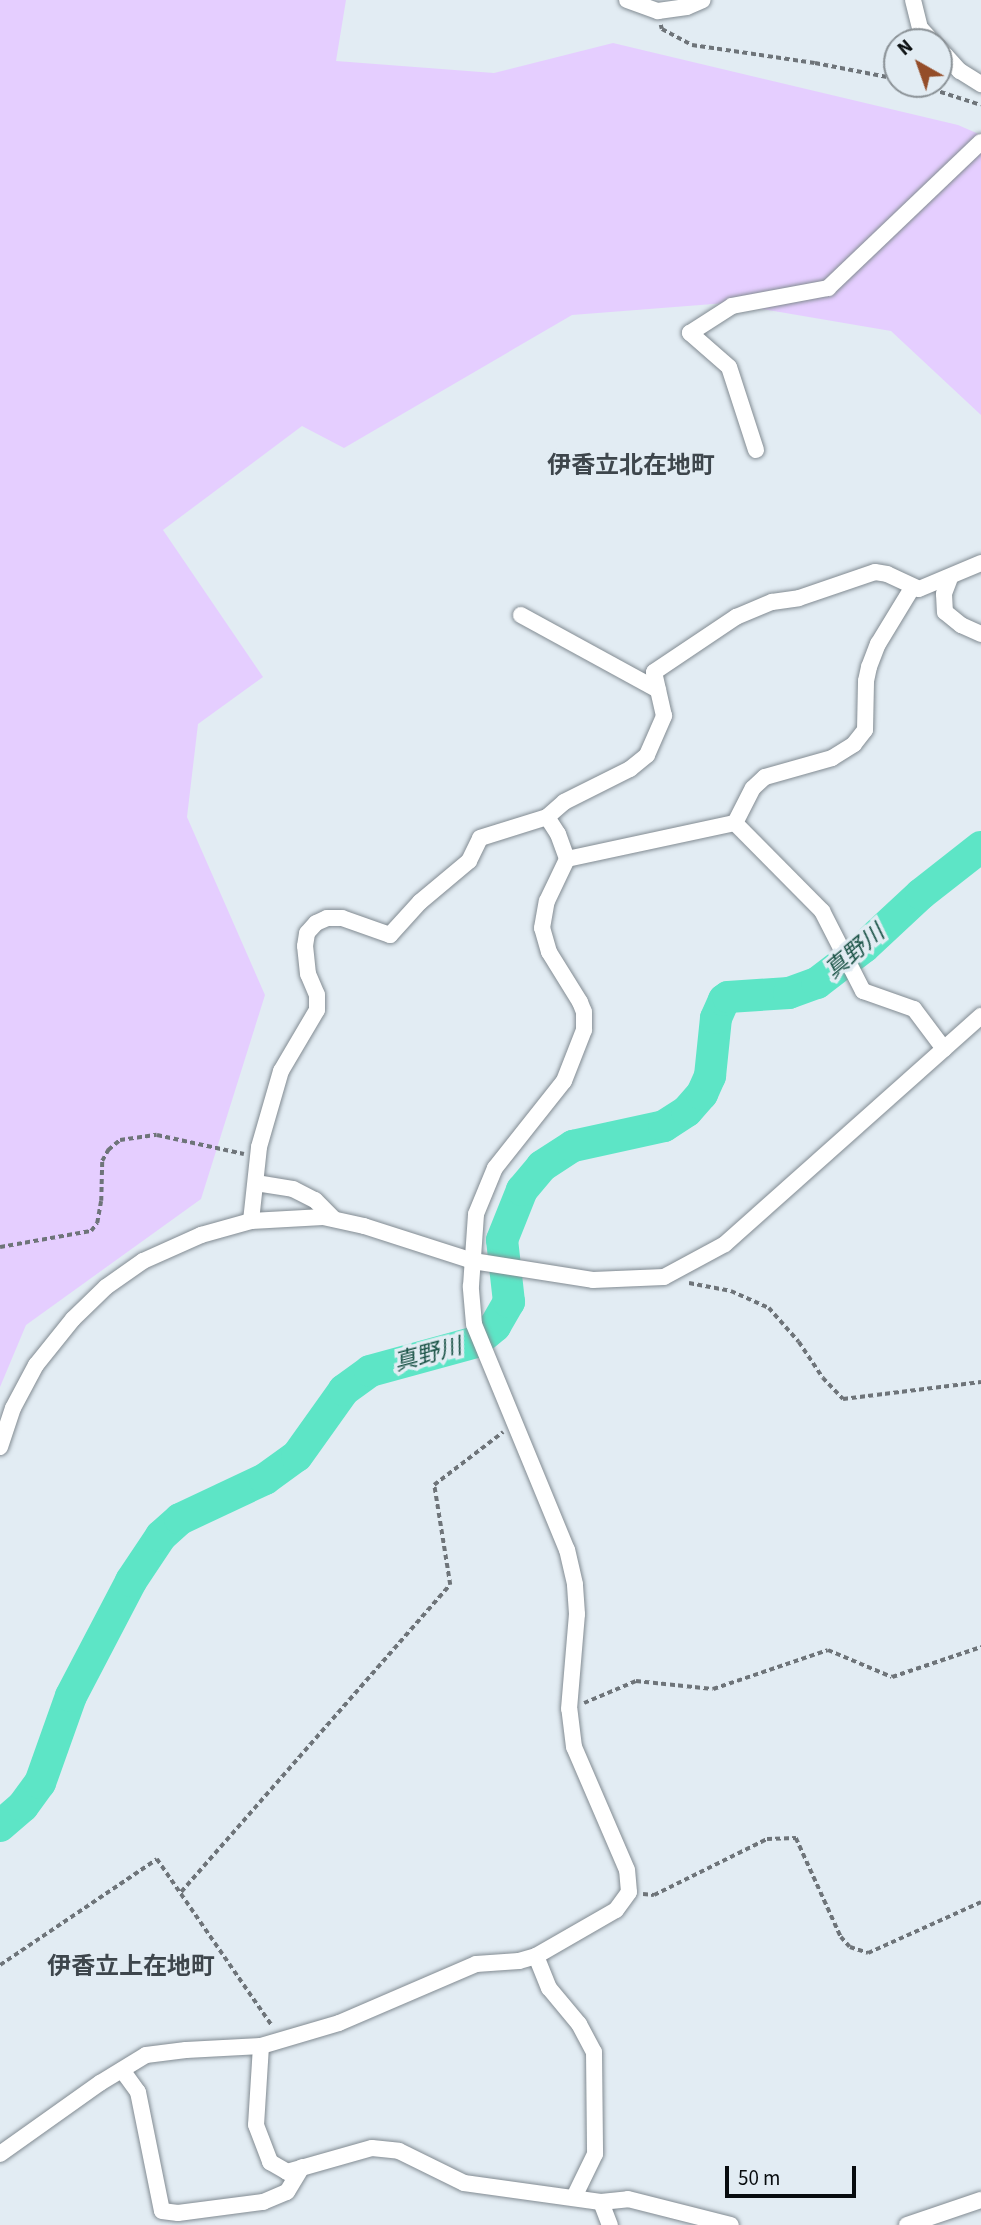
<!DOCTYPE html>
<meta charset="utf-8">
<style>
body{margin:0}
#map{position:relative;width:981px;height:2225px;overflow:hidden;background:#e2ecf3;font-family:"Source Sans 3","Noto Sans JP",sans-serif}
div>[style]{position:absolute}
.green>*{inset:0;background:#e5ceff}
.river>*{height:32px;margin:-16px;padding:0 16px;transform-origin:16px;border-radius:16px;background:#5de5c6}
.path>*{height:3.5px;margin-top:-1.75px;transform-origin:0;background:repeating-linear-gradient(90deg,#6e7479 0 5px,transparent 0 8.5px)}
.roads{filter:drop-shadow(0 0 2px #828b92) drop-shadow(0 0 2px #828b92)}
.minor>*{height:16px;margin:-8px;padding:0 8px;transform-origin:8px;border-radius:8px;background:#fff}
span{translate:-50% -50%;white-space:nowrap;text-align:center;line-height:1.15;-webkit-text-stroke:7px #e2ecf3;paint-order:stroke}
.water-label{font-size:23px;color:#1c5448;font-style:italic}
.quarter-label{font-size:24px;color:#3e464c;font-weight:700}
.north{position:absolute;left:883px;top:28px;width:70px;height:70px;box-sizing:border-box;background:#e2ecf3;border:2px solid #8b9297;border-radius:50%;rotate:320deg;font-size:19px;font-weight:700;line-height:28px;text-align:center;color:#080c0e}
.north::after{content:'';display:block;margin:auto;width:24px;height:32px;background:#944d29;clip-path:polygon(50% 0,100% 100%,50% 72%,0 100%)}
.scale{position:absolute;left:725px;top:2166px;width:131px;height:32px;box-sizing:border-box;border:4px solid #080c0e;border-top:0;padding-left:9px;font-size:21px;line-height:24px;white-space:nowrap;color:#080c0e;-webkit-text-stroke:5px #e2ecf3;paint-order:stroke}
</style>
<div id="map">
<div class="green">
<div style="clip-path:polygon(0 0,346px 0,336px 61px,494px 73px,613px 43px,958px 125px,981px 135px,981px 415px,891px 331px,726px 303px,572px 315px,344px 448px,302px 426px,163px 530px,263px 677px,198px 724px,187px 817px,265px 995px,201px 1199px,26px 1325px,0 1387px)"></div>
</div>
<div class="river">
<div style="left:0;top:1826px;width:30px;rotate:-41deg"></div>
<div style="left:23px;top:1806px;width:29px;rotate:-54deg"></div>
<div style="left:40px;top:1783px;width:92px;rotate:-70.4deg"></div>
<div style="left:71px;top:1696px;width:130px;rotate:-62.4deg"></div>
<div style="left:131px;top:1581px;width:54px;rotate:-56.3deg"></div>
<div style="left:161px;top:1536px;width:25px;rotate:-42deg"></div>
<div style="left:180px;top:1519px;width:94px;rotate:-25.2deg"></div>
<div style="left:265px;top:1479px;width:39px;rotate:-36deg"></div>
<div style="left:297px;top:1456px;width:81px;rotate:-54.5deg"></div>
<div style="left:344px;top:1390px;width:32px;rotate:-36deg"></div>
<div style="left:370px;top:1371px;width:110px;rotate:-15.3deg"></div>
<div style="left:476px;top:1342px;width:25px;rotate:-40deg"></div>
<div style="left:495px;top:1326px;width:28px;rotate:-60deg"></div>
<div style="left:509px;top:1302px;width:62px;rotate:-96.4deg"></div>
<div style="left:502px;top:1240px;width:54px;rotate:-68.2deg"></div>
<div style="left:522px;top:1190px;width:31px;rotate:-50deg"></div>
<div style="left:542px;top:1166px;width:37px;rotate:-33deg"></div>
<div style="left:573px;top:1146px;width:93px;rotate:-12.4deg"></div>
<div style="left:664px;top:1126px;width:27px;rotate:-33deg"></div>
<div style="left:687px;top:1111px;width:23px;rotate:-49deg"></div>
<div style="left:702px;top:1094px;width:20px;rotate:-66deg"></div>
<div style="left:710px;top:1076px;width:58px;rotate:-84.1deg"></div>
<div style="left:716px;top:1018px;width:20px;rotate:-66deg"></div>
<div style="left:724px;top:1000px;width:5px;rotate:-37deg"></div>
<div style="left:728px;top:997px;width:61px;rotate:-3.8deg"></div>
<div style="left:789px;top:993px;width:30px;rotate:-20deg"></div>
<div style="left:817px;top:983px;width:59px;rotate:-37.5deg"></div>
<div style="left:864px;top:947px;width:78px;rotate:-42.9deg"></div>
<div style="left:921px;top:894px;width:76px;rotate:-38.1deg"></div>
</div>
<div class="path">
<div style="left:661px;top:25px;width:4px;rotate:76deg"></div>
<div style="left:662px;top:29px;width:34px;rotate:28deg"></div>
<div style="left:692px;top:45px;width:124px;rotate:8.3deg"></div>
<div style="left:815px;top:63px;width:84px;rotate:11deg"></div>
<div style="left:916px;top:84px;width:68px;rotate:17.9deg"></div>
<div style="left:0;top:1247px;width:92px;rotate:-10deg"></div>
<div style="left:91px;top:1231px;width:10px;rotate:-53deg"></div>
<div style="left:97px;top:1223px;width:22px;rotate:-80deg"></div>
<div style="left:101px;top:1201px;width:40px;rotate:-88.6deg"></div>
<div style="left:102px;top:1161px;width:13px;rotate:-61deg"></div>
<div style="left:108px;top:1150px;width:16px;rotate:-40deg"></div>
<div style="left:120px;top:1140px;width:37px;rotate:-8deg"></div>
<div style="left:157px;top:1135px;width:89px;rotate:12.3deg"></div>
<div style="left:689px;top:1283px;width:43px;rotate:10.8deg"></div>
<div style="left:731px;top:1291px;width:42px;rotate:24.1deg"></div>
<div style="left:769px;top:1308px;width:45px;rotate:48.6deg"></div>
<div style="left:799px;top:1342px;width:43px;rotate:56.3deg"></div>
<div style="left:823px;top:1378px;width:29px;rotate:46deg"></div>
<div style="left:843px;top:1399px;width:139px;rotate:-7deg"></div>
<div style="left:584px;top:1703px;width:56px;rotate:-22.9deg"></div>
<div style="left:636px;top:1681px;width:77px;rotate:5.9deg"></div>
<div style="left:713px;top:1689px;width:121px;rotate:-18.7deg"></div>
<div style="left:828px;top:1650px;width:69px;rotate:22.9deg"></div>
<div style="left:892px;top:1677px;width:94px;rotate:-18.6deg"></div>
<div style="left:181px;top:1892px;width:408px;rotate:-48.8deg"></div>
<div style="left:450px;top:1585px;width:101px;rotate:-99.1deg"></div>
<div style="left:434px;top:1485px;width:87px;rotate:-37.5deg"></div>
<div style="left:643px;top:1894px;width:11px;rotate:5deg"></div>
<div style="left:654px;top:1895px;width:126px;rotate:-26.4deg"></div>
<div style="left:767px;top:1839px;width:29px;rotate:-2deg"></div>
<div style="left:796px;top:1838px;width:109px;rotate:65.6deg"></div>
<div style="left:841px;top:1937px;width:13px;rotate:48deg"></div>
<div style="left:850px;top:1947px;width:19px;rotate:18deg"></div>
<div style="left:868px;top:1953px;width:124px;rotate:-24.3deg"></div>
<div style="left:0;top:1965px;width:189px;rotate:-34deg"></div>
<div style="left:157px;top:1859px;width:203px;rotate:55.4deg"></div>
</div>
<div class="roads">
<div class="minor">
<div style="left:627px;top:0;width:33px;rotate:20deg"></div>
<div style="left:658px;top:11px;width:29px;rotate:-8deg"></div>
<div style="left:687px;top:7px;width:17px;rotate:-24deg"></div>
<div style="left:913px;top:0;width:29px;rotate:76deg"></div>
<div style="left:920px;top:28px;width:19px;rotate:47deg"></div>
<div style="left:939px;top:48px;width:31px;rotate:48deg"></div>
<div style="left:960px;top:71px;width:25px;rotate:32deg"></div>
<div style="left:756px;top:450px;width:87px;rotate:-108deg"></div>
<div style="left:729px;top:367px;width:52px;rotate:-138.9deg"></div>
<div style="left:690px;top:333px;width:50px;rotate:-32.7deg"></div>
<div style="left:732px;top:306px;width:98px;rotate:-10.6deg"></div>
<div style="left:828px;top:288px;width:211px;rotate:-43.7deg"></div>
<div style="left:950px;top:578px;width:17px;rotate:111deg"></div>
<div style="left:944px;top:594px;width:18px;rotate:87deg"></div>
<div style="left:945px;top:612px;width:21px;rotate:39deg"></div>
<div style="left:961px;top:625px;width:22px;rotate:24deg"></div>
<div style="left:521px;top:615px;width:156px;rotate:28.7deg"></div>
<div style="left:547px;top:817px;width:20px;rotate:57deg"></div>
<div style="left:558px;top:834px;width:27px;rotate:70deg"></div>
<div style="left:735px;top:823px;width:124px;rotate:45.3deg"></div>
<div style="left:822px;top:911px;width:90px;rotate:62.9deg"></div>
<div style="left:863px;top:991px;width:54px;rotate:19.4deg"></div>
<div style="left:914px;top:1009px;width:50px;rotate:53.1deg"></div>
<div style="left:256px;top:1183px;width:37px;rotate:9deg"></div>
<div style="left:293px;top:1189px;width:25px;rotate:27deg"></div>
<div style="left:315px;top:1200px;width:27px;rotate:45deg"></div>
<div style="left:251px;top:1221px;width:74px;rotate:-83.8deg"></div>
<div style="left:259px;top:1147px;width:79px;rotate:-73.9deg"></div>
<div style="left:281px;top:1071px;width:71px;rotate:-59.5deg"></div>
<div style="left:317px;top:1010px;width:15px;rotate:-90deg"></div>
<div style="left:317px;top:995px;width:23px;rotate:-113deg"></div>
<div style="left:308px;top:974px;width:28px;rotate:-96deg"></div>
<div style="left:305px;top:946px;width:13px;rotate:-81deg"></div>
<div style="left:307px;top:933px;width:13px;rotate:-48deg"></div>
<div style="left:316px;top:923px;width:12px;rotate:-24deg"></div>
<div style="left:327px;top:918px;width:15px"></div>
<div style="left:342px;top:918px;width:51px;rotate:19.5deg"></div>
<div style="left:390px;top:935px;width:45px;rotate:-47.7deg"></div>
<div style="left:420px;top:902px;width:64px;rotate:-39.9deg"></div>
<div style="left:469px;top:861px;width:25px;rotate:-64deg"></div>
<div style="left:480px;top:838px;width:70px;rotate:-17.4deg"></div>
<div style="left:547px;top:817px;width:23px;rotate:-41deg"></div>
<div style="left:564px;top:802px;width:74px;rotate:-26.6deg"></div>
<div style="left:630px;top:769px;width:22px;rotate:-39deg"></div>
<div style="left:647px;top:755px;width:43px;rotate:-66.4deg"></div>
<div style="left:664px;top:716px;width:45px;rotate:-102.8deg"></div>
<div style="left:654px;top:672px;width:99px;rotate:-33.9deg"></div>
<div style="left:736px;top:617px;width:39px;rotate:-23deg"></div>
<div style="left:772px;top:602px;width:27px;rotate:-8deg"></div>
<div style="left:799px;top:598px;width:80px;rotate:-18.9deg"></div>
<div style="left:875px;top:572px;width:12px;rotate:9deg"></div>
<div style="left:887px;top:574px;width:35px;rotate:25deg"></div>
<div style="left:919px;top:589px;width:67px;rotate:-22.8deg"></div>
<div style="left:0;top:1447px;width:41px;rotate:-71.6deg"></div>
<div style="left:13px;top:1408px;width:49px;rotate:-61.9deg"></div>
<div style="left:36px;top:1365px;width:59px;rotate:-51.2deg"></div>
<div style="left:73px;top:1319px;width:46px;rotate:-44.1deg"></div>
<div style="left:106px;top:1287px;width:45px;rotate:-35.1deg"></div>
<div style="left:143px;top:1261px;width:64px;rotate:-24.1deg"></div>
<div style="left:201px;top:1235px;width:52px;rotate:-15.6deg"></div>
<div style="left:251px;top:1221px;width:72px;rotate:-3.2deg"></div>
<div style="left:323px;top:1217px;width:42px;rotate:12.4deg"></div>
<div style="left:364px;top:1226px;width:114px;rotate:17.8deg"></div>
<div style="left:473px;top:1261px;width:121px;rotate:9deg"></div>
<div style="left:593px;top:1280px;width:71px;rotate:-2.4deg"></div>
<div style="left:664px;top:1277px;width:69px;rotate:-28.4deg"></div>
<div style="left:725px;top:1244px;width:343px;rotate:-41.7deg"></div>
<div style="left:536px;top:1956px;width:35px;rotate:68deg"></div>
<div style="left:549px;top:1988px;width:47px;rotate:50.2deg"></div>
<div style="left:579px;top:2024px;width:32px;rotate:62deg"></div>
<div style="left:594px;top:2052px;width:102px;rotate:89.4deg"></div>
<div style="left:595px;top:2154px;width:48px;rotate:116deg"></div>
<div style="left:261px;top:2046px;width:79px;rotate:93.6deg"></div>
<div style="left:256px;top:2125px;width:40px;rotate:69deg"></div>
<div style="left:270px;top:2162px;width:20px;rotate:30deg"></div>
<div style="left:287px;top:2172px;width:88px;rotate:-15.8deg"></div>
<div style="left:372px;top:2148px;width:27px;rotate:6deg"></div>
<div style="left:399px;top:2151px;width:72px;rotate:26.2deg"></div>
<div style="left:464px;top:2183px;width:138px;rotate:7.9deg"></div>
<div style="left:601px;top:2202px;width:27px;rotate:-6deg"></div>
<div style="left:628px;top:2199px;width:106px;rotate:14.2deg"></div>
<div style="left:122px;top:2070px;width:27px;rotate:54deg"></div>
<div style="left:138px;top:2092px;width:121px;rotate:78.6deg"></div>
<div style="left:162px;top:2211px;width:16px;rotate:7deg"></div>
<div style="left:178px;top:2213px;width:86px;rotate:-7.4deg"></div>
<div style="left:263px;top:2202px;width:26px;rotate:-23deg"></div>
<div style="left:287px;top:2192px;width:29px;rotate:-59deg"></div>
<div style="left:0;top:2154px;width:123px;rotate:-35.4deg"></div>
<div style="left:100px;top:2083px;width:54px;rotate:-31.3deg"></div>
<div style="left:146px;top:2055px;width:40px;rotate:-7.1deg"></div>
<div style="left:186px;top:2050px;width:75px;rotate:-3.1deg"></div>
<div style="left:261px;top:2046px;width:81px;rotate:-16.4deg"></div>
<div style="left:339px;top:2023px;width:149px;rotate:-23.3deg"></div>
<div style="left:476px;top:1964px;width:43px;rotate:-4deg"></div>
<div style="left:519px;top:1961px;width:18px;rotate:-16deg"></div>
<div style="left:536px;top:1956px;width:92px;rotate:-29.9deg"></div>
<div style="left:616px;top:1910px;width:22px;rotate:-54deg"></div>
<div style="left:629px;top:1892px;width:22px;rotate:-95deg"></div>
<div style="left:627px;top:1870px;width:134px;rotate:-113.3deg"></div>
<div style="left:574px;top:1747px;width:38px;rotate:-97deg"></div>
<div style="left:569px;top:1709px;width:95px;rotate:-85.2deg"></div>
<div style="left:577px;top:1614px;width:30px;rotate:-94deg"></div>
<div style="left:575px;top:1584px;width:35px;rotate:-103deg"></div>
<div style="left:567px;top:1550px;width:244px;rotate:-112.4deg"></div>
<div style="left:474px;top:1324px;width:38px;rotate:-95deg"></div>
<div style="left:471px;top:1286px;width:72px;rotate:-86deg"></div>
<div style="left:476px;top:1214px;width:50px;rotate:-67.6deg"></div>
<div style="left:495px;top:1168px;width:111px;rotate:-51.6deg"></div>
<div style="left:564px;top:1081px;width:55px;rotate:-68.6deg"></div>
<div style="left:584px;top:1030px;width:18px;rotate:-90deg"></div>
<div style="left:584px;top:1012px;width:11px;rotate:-112deg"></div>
<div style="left:580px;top:1002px;width:59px;rotate:-121.8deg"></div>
<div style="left:549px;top:952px;width:25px;rotate:-106deg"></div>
<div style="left:542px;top:928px;width:27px;rotate:-80deg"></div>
<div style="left:547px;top:901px;width:47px;rotate:-64.5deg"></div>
<div style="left:567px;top:859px;width:172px;rotate:-12.1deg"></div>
<div style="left:735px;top:823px;width:39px;rotate:-63deg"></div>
<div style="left:753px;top:788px;width:16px;rotate:-43deg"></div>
<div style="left:765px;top:777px;width:70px;rotate:-15.8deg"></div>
<div style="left:832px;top:758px;width:26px;rotate:-32deg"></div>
<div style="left:854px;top:744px;width:18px;rotate:-52deg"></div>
<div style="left:865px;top:730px;width:49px;rotate:-88.8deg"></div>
<div style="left:866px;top:681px;width:14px;rotate:-78deg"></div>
<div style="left:869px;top:667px;width:25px;rotate:-69deg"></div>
<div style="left:878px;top:644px;width:66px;rotate:-58.7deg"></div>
<div style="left:601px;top:2202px;width:25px;rotate:69deg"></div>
<div style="left:907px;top:2225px;width:78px;rotate:-18.7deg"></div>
</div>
</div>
<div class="water-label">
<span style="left:855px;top:952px;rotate:-40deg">真野川</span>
<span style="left:428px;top:1355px;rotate:-15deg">真野川</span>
</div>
<div class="quarter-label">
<span style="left:631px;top:466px">伊香立北在地町</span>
<span style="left:131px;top:1967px">伊香立上在地町</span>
</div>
<div class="north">N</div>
<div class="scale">50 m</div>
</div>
